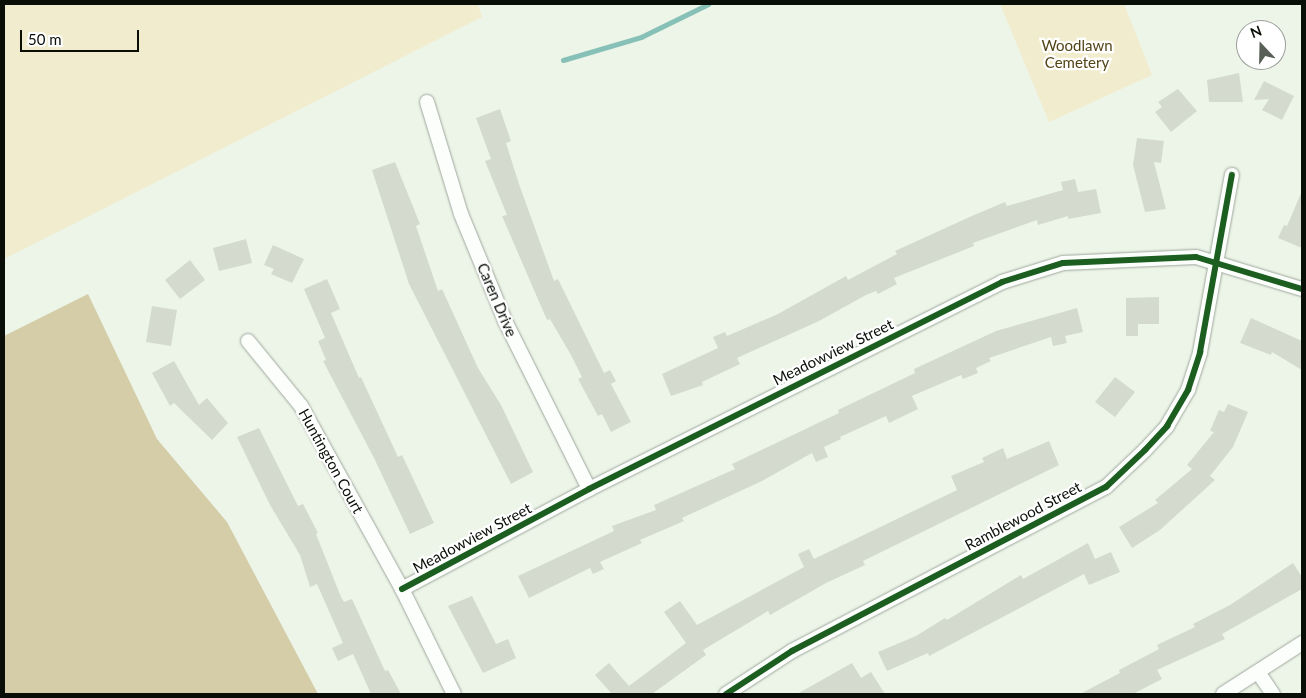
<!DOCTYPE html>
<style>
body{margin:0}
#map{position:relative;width:1306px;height:698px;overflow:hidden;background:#ecf5e8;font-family:Lato,sans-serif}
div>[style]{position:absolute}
.green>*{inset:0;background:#f1ecce}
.forest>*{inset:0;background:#d4cda8}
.stream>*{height:5px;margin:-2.5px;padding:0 2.5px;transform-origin:2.5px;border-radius:2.5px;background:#87c0b6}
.building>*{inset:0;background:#d5dacf}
.roads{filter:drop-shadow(0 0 1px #a1a79e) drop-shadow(0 0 1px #a1a79e)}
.street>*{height:14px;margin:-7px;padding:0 7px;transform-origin:7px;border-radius:7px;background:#fcfefc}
.cycleway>*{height:6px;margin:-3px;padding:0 3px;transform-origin:3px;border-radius:3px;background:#1b5e20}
span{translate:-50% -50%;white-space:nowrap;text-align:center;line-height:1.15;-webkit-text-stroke:4.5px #fff;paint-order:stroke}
.park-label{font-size:15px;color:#534417}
.street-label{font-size:15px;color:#090e07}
.frame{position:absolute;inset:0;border:5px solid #090e07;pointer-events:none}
.north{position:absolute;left:1236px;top:20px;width:50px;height:50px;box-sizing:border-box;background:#fff;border:1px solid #9d9f9c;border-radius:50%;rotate:339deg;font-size:14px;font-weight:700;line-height:20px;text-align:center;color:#090e07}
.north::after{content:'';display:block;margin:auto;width:18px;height:22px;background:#585f56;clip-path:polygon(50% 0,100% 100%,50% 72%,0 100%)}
.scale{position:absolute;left:20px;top:30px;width:119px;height:22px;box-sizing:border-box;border:2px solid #090e07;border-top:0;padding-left:6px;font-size:15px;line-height:18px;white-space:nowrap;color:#090e07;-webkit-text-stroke:4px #fff;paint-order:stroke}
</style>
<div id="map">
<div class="green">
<div style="clip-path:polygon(4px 4px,478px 4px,482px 17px,4px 259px)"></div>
<div style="clip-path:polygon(1000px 4px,1124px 4px,1152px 75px,1049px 122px)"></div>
</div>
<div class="forest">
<div style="clip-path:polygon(88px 294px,157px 439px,227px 522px,318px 694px,4px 694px,4px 336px)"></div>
</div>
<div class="stream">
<div style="left:563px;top:60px;width:81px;rotate:-16.4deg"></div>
<div style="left:641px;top:37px;width:75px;rotate:-26.2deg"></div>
</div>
<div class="building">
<div style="clip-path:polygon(1239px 73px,1243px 102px,1209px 102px,1207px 80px)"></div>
<div style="clip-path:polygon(1264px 81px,1294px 96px,1282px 120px,1262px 110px,1269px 99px,1254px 100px)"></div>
<div style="clip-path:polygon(1178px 89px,1197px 111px,1171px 132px,1155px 112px,1162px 107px,1158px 102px)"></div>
<div style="clip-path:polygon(500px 109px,511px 141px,506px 143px,519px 184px,554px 281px,558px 279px,604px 373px,610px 370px,616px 381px,611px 384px,631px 422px,611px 432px,602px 414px,598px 416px,578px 379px,582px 377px,571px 355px,550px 319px,547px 320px,502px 216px,507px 215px,485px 161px,491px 159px,476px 118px)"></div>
<div style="clip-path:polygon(1137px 138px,1164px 141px,1161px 163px,1154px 162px,1166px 209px,1145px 212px,1133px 165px)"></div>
<div style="clip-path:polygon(395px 162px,420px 224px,416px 226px,438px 291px,442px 289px,478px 368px,501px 405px,533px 472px,511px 484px,409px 284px,372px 170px)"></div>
<div style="clip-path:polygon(1075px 179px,1078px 192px,1096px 189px,1101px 213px,1068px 219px,1068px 216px,1038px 225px,1037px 220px,973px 243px,974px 246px,894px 278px,897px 284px,878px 294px,876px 291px,866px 295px,819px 321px,737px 358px,740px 364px,702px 382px,703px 385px,671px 396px,662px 374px,718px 348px,713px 337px,725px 332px,727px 336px,778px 314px,846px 276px,848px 280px,897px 254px,895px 251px,974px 215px,1005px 202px,1007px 206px,1063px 190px,1061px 182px)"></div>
<div style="clip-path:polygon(1302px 191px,1302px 248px,1278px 238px,1284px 225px,1287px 226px)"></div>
<div style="clip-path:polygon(246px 239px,252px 263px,219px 271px,213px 248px)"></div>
<div style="clip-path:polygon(273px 245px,304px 259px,292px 283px,271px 274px,274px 269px,264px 265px)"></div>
<div style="clip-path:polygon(190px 260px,205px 280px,180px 299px,165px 280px)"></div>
<div style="clip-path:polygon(327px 279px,340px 309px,331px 313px,359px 378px,361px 377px,398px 457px,402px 455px,434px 523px,410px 534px,374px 458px,323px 361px,326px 360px,318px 341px,325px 338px,304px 289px)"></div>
<div style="clip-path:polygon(1159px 297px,1159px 324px,1138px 324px,1138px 336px,1126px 336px,1126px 298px)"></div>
<div style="clip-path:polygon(152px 306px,177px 310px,171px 346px,146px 342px)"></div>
<div style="clip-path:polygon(1077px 308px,1083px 332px,1065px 336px,1067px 343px,1053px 346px,1051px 337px,989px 358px,991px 361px,976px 368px,978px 373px,963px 379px,961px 375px,912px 396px,918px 409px,889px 423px,886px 416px,840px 437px,841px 439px,824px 447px,828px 457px,816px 462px,812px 453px,762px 481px,682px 518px,684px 521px,640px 540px,642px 543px,600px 562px,604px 569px,593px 574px,590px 568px,529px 598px,518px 576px,614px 531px,612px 526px,656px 510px,654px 505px,735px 469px,732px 464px,839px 413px,838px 410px,915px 373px,914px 369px,996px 331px)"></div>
<div style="clip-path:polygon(1251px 318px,1302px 341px,1302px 370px,1272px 352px,1271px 355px,1240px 343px)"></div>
<div style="clip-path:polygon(174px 361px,199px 405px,207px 398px,228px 423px,212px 440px,174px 403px,170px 406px,152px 373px)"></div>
<div style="clip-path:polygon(1115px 377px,1135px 392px,1115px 417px,1095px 402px)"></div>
<div style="clip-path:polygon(1228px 404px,1248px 412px,1233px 447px,1210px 476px,1215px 480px,1160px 530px,1132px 548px,1119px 527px,1158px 503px,1155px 500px,1192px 469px,1187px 465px,1214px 432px,1210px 431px,1219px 410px,1224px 412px)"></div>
<div style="clip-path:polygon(259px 428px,298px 506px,303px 504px,318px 533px,316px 534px,341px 597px,344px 602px,352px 599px,385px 671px,388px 670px,401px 694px,371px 694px,353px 654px,338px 661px,332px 648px,343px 643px,317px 584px,310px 587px,300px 555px,270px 505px,237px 437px)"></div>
<div style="clip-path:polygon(1049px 441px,1059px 465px,863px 561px,865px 565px,826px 583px,770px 615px,768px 611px,703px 650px,706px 655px,652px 694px,612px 694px,595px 675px,609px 663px,629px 686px,686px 643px,664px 612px,680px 601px,697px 625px,804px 567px,798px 554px,809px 549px,814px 559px,957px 490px,951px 476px,984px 462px,982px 458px,1003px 448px,1007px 459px)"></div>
<div style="clip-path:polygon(1088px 543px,1095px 559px,1111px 552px,1120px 572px,1089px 585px,1084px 574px,929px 656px,928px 653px,887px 671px,878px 652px,916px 636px,945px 618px,947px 620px,1021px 575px,1023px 579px)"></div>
<div style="clip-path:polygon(1293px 563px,1302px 577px,1302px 589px,1222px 634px,1225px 639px,1157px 670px,1162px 679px,1133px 694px,1080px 694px,1120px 673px,1119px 670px,1159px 649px,1157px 645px,1195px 627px,1193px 624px,1230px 605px)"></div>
<div style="clip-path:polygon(472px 596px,496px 644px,508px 639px,516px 658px,483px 673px,448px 606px)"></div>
<div style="clip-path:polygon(852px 663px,861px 678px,871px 672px,885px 694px,797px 694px)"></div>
</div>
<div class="roads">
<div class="street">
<div style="left:427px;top:102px;width:117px;rotate:73.1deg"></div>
<div style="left:461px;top:214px;width:116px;rotate:67.6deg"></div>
<div style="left:505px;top:321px;width:188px;rotate:63.4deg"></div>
<div style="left:248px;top:341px;width:84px;rotate:50.8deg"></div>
<div style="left:301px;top:406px;width:209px;rotate:61.1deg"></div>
<div style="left:402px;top:589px;width:117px;rotate:63.7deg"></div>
<div style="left:402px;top:589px;width:212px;rotate:-28.1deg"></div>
<div style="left:589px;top:489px;width:462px;rotate:-26.6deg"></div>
<div style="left:1002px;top:282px;width:64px;rotate:-17.3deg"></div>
<div style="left:1063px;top:263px;width:133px;rotate:-2.6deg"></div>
<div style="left:1196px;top:257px;width:111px;rotate:16.8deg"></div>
<div style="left:1258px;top:672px;width:27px;rotate:56deg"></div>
<div style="left:726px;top:694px;width:79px;rotate:-33.1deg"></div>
<div style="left:792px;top:651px;width:354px;rotate:-27.6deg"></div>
<div style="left:1106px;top:487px;width:54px;rotate:-43.5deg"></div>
<div style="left:1145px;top:450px;width:33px;rotate:-47deg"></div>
<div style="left:1167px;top:426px;width:42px;rotate:-59.7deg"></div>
<div style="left:1188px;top:390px;width:40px;rotate:-72deg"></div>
<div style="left:1200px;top:352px;width:180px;rotate:-79.8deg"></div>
<div style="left:1223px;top:694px;width:94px;rotate:-32.8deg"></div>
</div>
</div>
<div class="cycleway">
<div style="left:402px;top:589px;width:212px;rotate:-28.1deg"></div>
<div style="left:589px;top:489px;width:462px;rotate:-26.6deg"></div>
<div style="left:1002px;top:282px;width:64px;rotate:-17.3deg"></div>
<div style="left:1063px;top:263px;width:133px;rotate:-2.6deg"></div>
<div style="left:1196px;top:257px;width:111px;rotate:16.8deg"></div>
<div style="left:726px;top:694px;width:79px;rotate:-33.1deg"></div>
<div style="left:792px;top:651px;width:354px;rotate:-27.6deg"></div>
<div style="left:1106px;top:487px;width:54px;rotate:-43.5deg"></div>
<div style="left:1145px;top:450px;width:33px;rotate:-47deg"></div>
<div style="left:1167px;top:426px;width:42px;rotate:-59.7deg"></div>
<div style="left:1188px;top:390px;width:40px;rotate:-72deg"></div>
<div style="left:1200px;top:352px;width:180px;rotate:-79.8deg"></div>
</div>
<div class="park-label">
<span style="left:1077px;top:54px">Woodlawn<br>Cemetery</span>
</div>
<div class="street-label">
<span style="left:497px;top:300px;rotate:67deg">Caren Drive</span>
<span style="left:833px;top:352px;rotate:-26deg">Meadowview Street</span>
<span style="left:331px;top:461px;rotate:61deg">Huntington Court</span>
<span style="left:1023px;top:516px;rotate:-28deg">Ramblewood Street</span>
<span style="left:472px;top:538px;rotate:-28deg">Meadowview Street</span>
</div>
<div class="frame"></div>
<div class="north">N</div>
<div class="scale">50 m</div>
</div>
